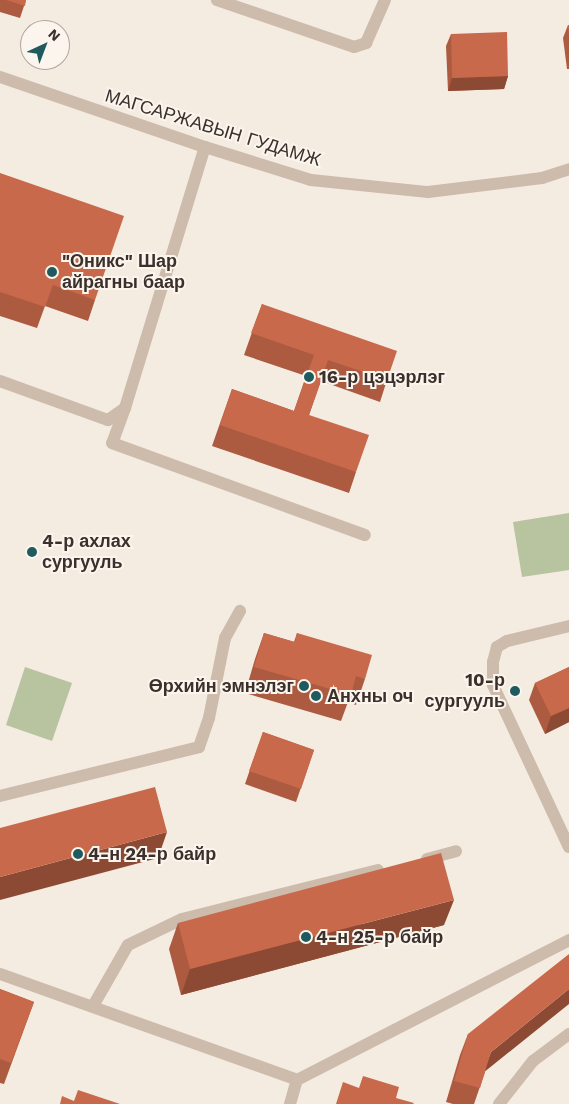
<!DOCTYPE html>
<meta charset="utf-8">
<style>
body{margin:0}
#map{position:relative;width:569px;height:1104px;overflow:hidden;background:#f4ebe1;font-family:"Work Sans",sans-serif}
div>[style]{position:absolute}
.green>*{inset:0;background:#b8c4a0}
.minor>*{height:12px;margin:-6px;padding:0 6px;transform-origin:6px;border-radius:6px;background:#cdbbac}
.wall>*{inset:0;background:#ac5a40}
.shaded-wall>*{inset:0;background:#8c4a34}
.building>*{inset:0;background:#c8694b}
.dots>*{width:14px;height:14px;translate:-50% -50%;box-sizing:border-box;border:2px solid #fbf5ee;border-radius:50%}
span{translate:-50% -50%;white-space:nowrap;text-align:center;line-height:1.15;-webkit-text-stroke:4px #fbf5ee;paint-order:stroke}
.street-label{font-size:18px;color:#3b302b}
.poi-label{font-size:18px;color:#3b302b;font-weight:700}
.left{translate:0 -50%;text-align:left}
.right{translate:-100% -50%;text-align:right}
.north{position:absolute;left:20px;top:20px;width:50px;height:50px;box-sizing:border-box;background:#fbf5ee;border:1px solid #aea6a0;border-radius:50%;rotate:43deg;font-size:14px;font-weight:700;line-height:20px;text-align:center;color:#3b302b}
.north::after{content:'';display:block;margin:auto;width:18px;height:22px;background:#1f5a5e;clip-path:polygon(50% 0,100% 100%,50% 72%,0 100%)}
</style>
<div id="map">
<div class="green">
<div style="clip-path:polygon(569px 513px,569px 570px,522px 577px,513px 522px)"></div>
<div style="clip-path:polygon(25px 667px,72px 683px,52px 741px,6px 725px)"></div>
</div>
<div class="minor">
<div style="left:217px;top:0;width:145px;rotate:18.9deg"></div>
<div style="left:354px;top:47px;width:13px;rotate:-18deg"></div>
<div style="left:366px;top:43px;width:47px;rotate:-66.2deg"></div>
<div style="left:0;top:77px;width:217px;rotate:18.9deg"></div>
<div style="left:205px;top:147px;width:111px;rotate:17.3deg"></div>
<div style="left:311px;top:180px;width:118px;rotate:5.9deg"></div>
<div style="left:428px;top:192px;width:115px;rotate:-7deg"></div>
<div style="left:542px;top:178px;width:28px;rotate:-18deg"></div>
<div style="left:0;top:381px;width:115px;rotate:19.9deg"></div>
<div style="left:108px;top:420px;width:21px;rotate:-35deg"></div>
<div style="left:125px;top:408px;width:273px;rotate:-73deg"></div>
<div style="left:125px;top:408px;width:37px;rotate:110deg"></div>
<div style="left:112px;top:443px;width:269px;rotate:20deg"></div>
<div style="left:569px;top:626px;width:64px;rotate:166.4deg"></div>
<div style="left:507px;top:641px;width:12px;rotate:149deg"></div>
<div style="left:497px;top:647px;width:16px;rotate:105deg"></div>
<div style="left:493px;top:662px;width:23px;rotate:90deg"></div>
<div style="left:493px;top:685px;width:179px;rotate:64.9deg"></div>
<div style="left:0;top:796px;width:205px;rotate:-13.8deg"></div>
<div style="left:199px;top:747px;width:31px;rotate:-71deg"></div>
<div style="left:209px;top:718px;width:82px;rotate:-78.7deg"></div>
<div style="left:225px;top:638px;width:31px;rotate:-61deg"></div>
<div style="left:427px;top:859px;width:30px;rotate:-15deg"></div>
<div style="left:0;top:974px;width:315px;rotate:19.6deg"></div>
<div style="left:93px;top:1006px;width:70px;rotate:-60.2deg"></div>
<div style="left:128px;top:945px;width:60px;rotate:-25.7deg"></div>
<div style="left:182px;top:919px;width:202px;rotate:-14deg"></div>
<div style="left:290px;top:1104px;width:25px;rotate:-74deg"></div>
<div style="left:297px;top:1080px;width:306px;rotate:-27.2deg"></div>
<div style="left:499px;top:1104px;width:55px;rotate:-51.7deg"></div>
<div style="left:533px;top:1061px;width:45px;rotate:-36.9deg"></div>
</div>
<div class="wall">
<div style="clip-path:polygon(0 0,26px 0,20px 18px,0 12px)"></div>
<div style="clip-path:polygon(568px 25px,569px 25px,569px 69px,567px 69px,563px 38px)"></div>
<div style="clip-path:polygon(451px 34px,508px 76px,504px 89px,448px 91px,446px 46px)"></div>
<div style="clip-path:polygon(0 173px,95px 300px,88px 321px,45px 306px,37px 328px,0 316px)"></div>
<div style="clip-path:polygon(262px 304px,387px 380px,380px 402px,321px 381px,309px 415px,356px 472px,349px 493px,212px 446px,232px 389px,294px 411px,306px 376px,244px 355px)"></div>
<div style="clip-path:polygon(264px 633px,294px 642px,297px 633px,365px 679px,356px 705px,348px 702px,341px 721px,245px 693px,255px 659px)"></div>
<div style="clip-path:polygon(569px 667px,569px 722px,545px 734px,529px 700px,535px 683px)"></div>
<div style="clip-path:polygon(263px 732px,314px 750px,296px 802px,245px 784px)"></div>
<div style="clip-path:polygon(178px 923px,444px 925px,181px 995px,169px 949px)"></div>
<div style="clip-path:polygon(0 989px,34px 1002px,4px 1084px,0 1083px)"></div>
<div style="clip-path:polygon(468px 1034px,485px 1072px,474px 1104px,453px 1104px,446px 1102px,460px 1055px)"></div>
</div>
<div class="shaded-wall">
<div style="clip-path:polygon(508px 76px,504px 89px,448px 91px,452px 78px)"></div>
<div style="clip-path:polygon(569px 708px,569px 722px,545px 734px,551px 716px)"></div>
<div style="clip-path:polygon(167px 832px,158px 858px,0 900px,0 877px)"></div>
<div style="clip-path:polygon(454px 900px,444px 925px,181px 995px,190px 969px)"></div>
<div style="clip-path:polygon(569px 989px,569px 1004px,483px 1073px,491px 1052px)"></div>
</div>
<div class="building">
<div style="clip-path:polygon(6px 0,26px 0,25px 6px)"></div>
<div style="clip-path:polygon(568px 25px,569px 25px,569px 37px)"></div>
<div style="clip-path:polygon(507px 32px,508px 76px,452px 78px,451px 34px)"></div>
<div style="clip-path:polygon(0 173px,124px 216px,95px 300px,53px 285px,45px 307px,0 292px)"></div>
<div style="clip-path:polygon(262px 304px,397px 351px,387px 380px,328px 360px,309px 415px,369px 435px,356px 472px,220px 425px,232px 389px,294px 411px,314px 355px,251px 333px)"></div>
<div style="clip-path:polygon(264px 633px,295px 642px,297px 633px,372px 655px,365px 679px,356px 676px,351px 695px,254px 667px)"></div>
<div style="clip-path:polygon(569px 667px,569px 708px,551px 716px,535px 683px)"></div>
<div style="clip-path:polygon(263px 732px,314px 750px,301px 789px,249px 771px)"></div>
<div style="clip-path:polygon(155px 787px,167px 832px,0 877px,0 828px)"></div>
<div style="clip-path:polygon(441px 853px,454px 900px,190px 969px,178px 923px)"></div>
<div style="clip-path:polygon(569px 954px,569px 989px,491px 1052px,480px 1088px,454px 1081px,468px 1034px)"></div>
<div style="clip-path:polygon(0 989px,34px 1002px,11px 1063px,0 1059px)"></div>
<div style="clip-path:polygon(363px 1076px,399px 1087px,396px 1098px,414px 1103px,413px 1104px,336px 1104px,343px 1082px,359px 1088px)"></div>
<div style="clip-path:polygon(78px 1090px,120px 1104px,60px 1104px,62px 1096px,74px 1101px)"></div>
</div>
<div class="dots">
<div style="left:52px;top:272px;background:#1f5a5e"></div>
<div style="left:309px;top:377px;background:#1f5a5e"></div>
<div style="left:32px;top:552px;background:#1f5a5e"></div>
<div style="left:304px;top:686px;background:#1f5a5e"></div>
<div style="left:515px;top:691px;background:#1f5a5e"></div>
<div style="left:316px;top:696px;background:#1f5a5e"></div>
<div style="left:78px;top:854px;background:#1f5a5e"></div>
<div style="left:306px;top:937px;background:#1f5a5e"></div>
</div>
<div class="street-label">
<span style="left:213px;top:128px;rotate:17deg">МАГСАРЖАВЫН ГУДАМЖ</span>
</div>
<div class="poi-label">
<span class="left" style="left:62px;top:272px">"Оникс" Шар<br>айрагны баар</span>
<span class="left" style="left:319px;top:377px">16-р цэцэрлэг</span>
<span class="left" style="left:42px;top:552px">4-р ахлах<br>сургууль</span>
<span class="right" style="left:505px;top:691px">10-р<br>сургууль</span>
<span class="right" style="left:294px;top:686px">Өрхийн эмнэлэг</span>
<span class="left" style="left:327px;top:696px">Анхны оч</span>
<span class="left" style="left:88px;top:854px">4-н 24-р байр</span>
<span class="left" style="left:316px;top:937px">4-н 25-р байр</span>
</div>
<div class="north">N</div>
</div>
